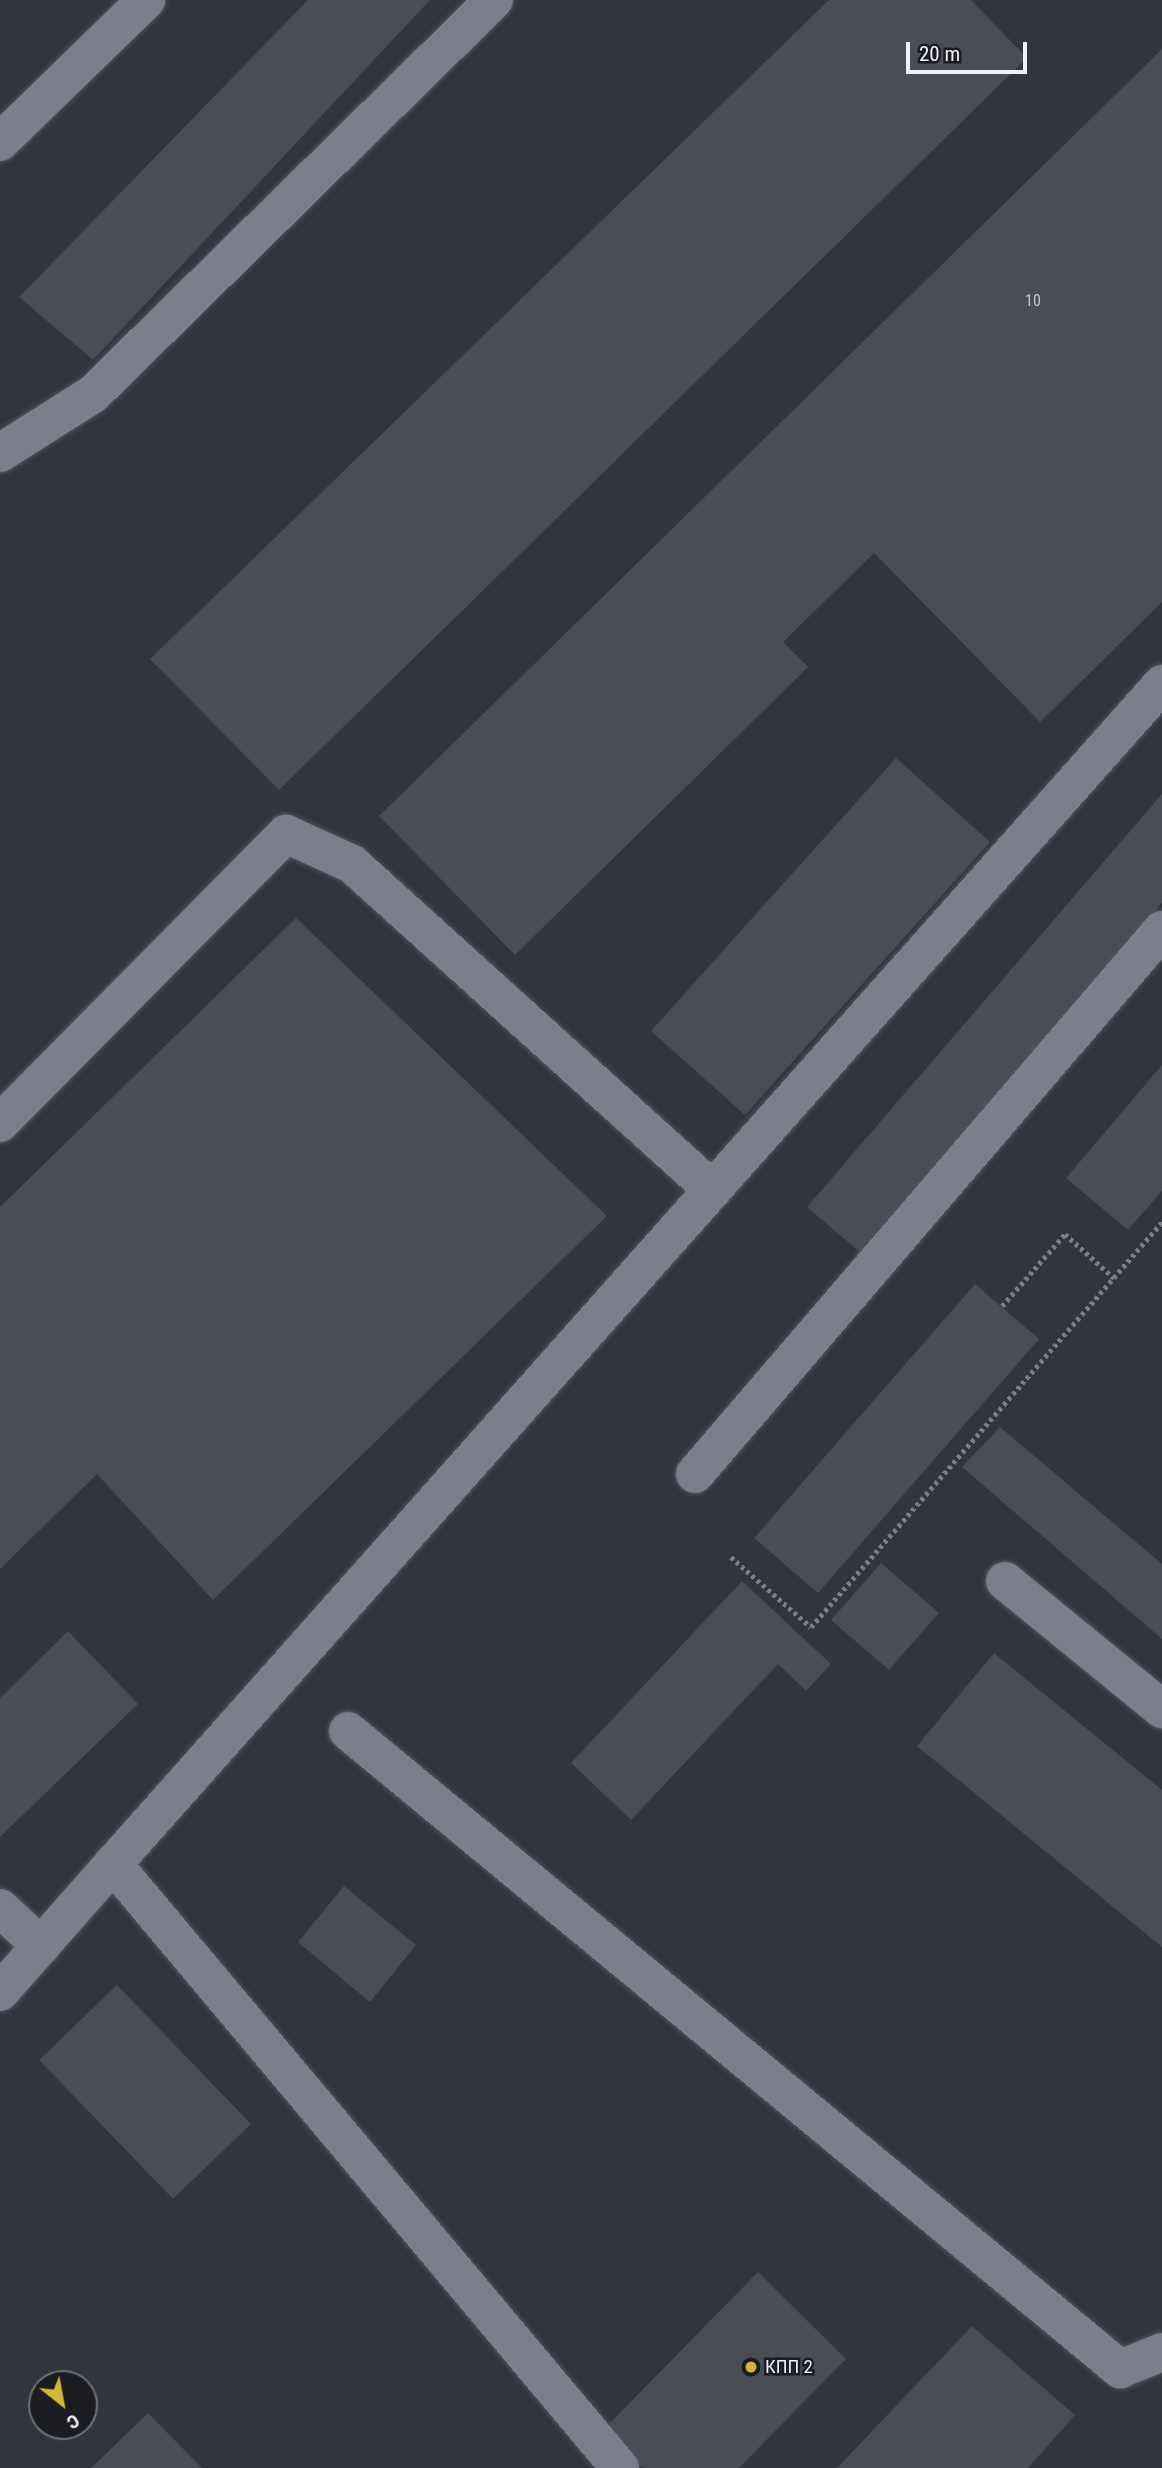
<!DOCTYPE html>
<meta charset="utf-8">
<style>
body{margin:0}
#map{position:relative;width:1162px;height:2468px;overflow:hidden;background:#32343e;font-family:"Roboto Condensed",sans-serif}
div>[style]{position:absolute}
.building>*{inset:0;background:#4a4c56}
.path>*{height:4.5px;margin-top:-2.25px;transform-origin:0;background:repeating-linear-gradient(90deg,#7d7e87 0 3.5px,transparent 0 7px)}
.roads{filter:drop-shadow(0 0 2px #52535c) drop-shadow(0 0 2px #52535c)}
.minor>*{height:38px;margin:-19px;padding:0 19px;transform-origin:19px;border-radius:19px;background:#7c7e89}
.dots>*{width:19px;height:19px;translate:-50% -50%;box-sizing:border-box;border:4px solid #1b1c21;border-radius:50%}
span{translate:-50% -50%;white-space:nowrap;text-align:center;line-height:1.15;-webkit-text-stroke:5px #1b1c21;paint-order:stroke}
.number-label{font-size:16px;color:#c6c8cf}
.number-label span{-webkit-text-stroke-width:0}
.poi-label{font-size:19px;color:#f0f1f7}
.left{translate:0 -50%;text-align:left}
.north{position:absolute;left:28px;top:2370px;width:70px;height:70px;box-sizing:border-box;background:#1b1c21;border:2px solid #707177;border-radius:50%;rotate:149deg;font-size:19px;font-weight:700;line-height:28px;text-align:center;color:#f0f1f7}
.north::after{content:'';display:block;margin:auto;width:24px;height:32px;background:#d1b736;clip-path:polygon(50% 0,100% 100%,50% 72%,0 100%)}
.scale{position:absolute;left:906px;top:42px;width:121px;height:32px;box-sizing:border-box;border:4px solid #f0f1f7;border-top:0;padding-left:9px;font-size:21px;line-height:24px;white-space:nowrap;color:#f0f1f7;-webkit-text-stroke:5px #1b1c21;paint-order:stroke}
</style>
<div id="map">
<div class="building">
<div style="clip-path:polygon(308px 0,430px 0,93px 360px,19px 297px)"></div>
<div style="clip-path:polygon(829px 0,971px 0,1027px 58px,279px 790px,150px 659px)"></div>
<div style="clip-path:polygon(1162px 49px,1162px 602px,1040px 722px,874px 553px,783px 642px,808px 667px,515px 955px,379px 816px)"></div>
<div style="clip-path:polygon(896px 758px,990px 842px,745px 1115px,651px 1031px)"></div>
<div style="clip-path:polygon(1162px 794px,1162px 903px,861px 1253px,807px 1207px)"></div>
<div style="clip-path:polygon(296px 918px,607px 1216px,213px 1600px,97px 1474px,0 1569px,0 1207px)"></div>
<div style="clip-path:polygon(1162px 1065px,1162px 1191px,1128px 1230px,1066px 1178px)"></div>
<div style="clip-path:polygon(975px 1284px,1039px 1339px,818px 1593px,754px 1538px)"></div>
<div style="clip-path:polygon(1000px 1427px,1162px 1564px,1162px 1639px,962px 1467px)"></div>
<div style="clip-path:polygon(881px 1563px,939px 1613px,889px 1670px,831px 1620px)"></div>
<div style="clip-path:polygon(742px 1581px,831px 1664px,806px 1691px,778px 1664px,631px 1820px,571px 1763px)"></div>
<div style="clip-path:polygon(68px 1631px,138px 1704px,0 1837px,0 1698px)"></div>
<div style="clip-path:polygon(994px 1653px,1162px 1790px,1162px 1947px,917px 1746px)"></div>
<div style="clip-path:polygon(344px 1886px,416px 1945px,370px 2002px,298px 1942px)"></div>
<div style="clip-path:polygon(117px 1985px,251px 2124px,173px 2199px,39px 2060px)"></div>
<div style="clip-path:polygon(758px 2272px,846px 2359px,739px 2468px,644px 2468px,604px 2429px)"></div>
<div style="clip-path:polygon(972px 2326px,1075px 2415px,1028px 2468px,837px 2468px)"></div>
<div style="clip-path:polygon(148px 2413px,202px 2468px,91px 2468px)"></div>
</div>
<div class="path">
<div style="left:1002px;top:1306px;width:96px;rotate:-48.8deg"></div>
<div style="left:1065px;top:1234px;width:66px;rotate:41.9deg"></div>
<div style="left:731px;top:1557px;width:106px;rotate:41.2deg"></div>
<div style="left:811px;top:1627px;width:536px;rotate:-49.09deg"></div>
</div>
<div class="roads">
<div class="minor">
<div style="left:0;top:142px;width:204px;rotate:-44.2deg"></div>
<div style="left:0;top:453px;width:110px;rotate:-32.4deg"></div>
<div style="left:93px;top:394px;width:562px;rotate:-44.5deg"></div>
<div style="left:0;top:1123px;width:407px;rotate:-45.3deg"></div>
<div style="left:286px;top:834px;width:72px;rotate:24.4deg"></div>
<div style="left:352px;top:864px;width:486px;rotate:42.1deg"></div>
<div style="left:695px;top:1474px;width:717px;rotate:-49.36deg"></div>
<div style="left:1005px;top:1581px;width:203px;rotate:39.2deg"></div>
<div style="left:348px;top:1731px;width:1002px;rotate:39.57deg"></div>
<div style="left:1120px;top:2369px;width:45px;rotate:-22deg"></div>
<div style="left:0;top:1908px;width:56px;rotate:42.8deg"></div>
<div style="left:0;top:1992px;width:171px;rotate:-48.6deg"></div>
<div style="left:620px;top:2468px;width:789px;rotate:-130.01deg"></div>
<div style="left:113px;top:1864px;width:1579px;rotate:-48.36deg"></div>
</div>
</div>
<div class="dots">
<div style="left:751px;top:2367px;background:#d1b736"></div>
</div>
<div class="number-label">
<span style="left:1033px;top:301px">10</span>
</div>
<div class="poi-label">
<span class="left" style="left:765px;top:2367px">КПП 2</span>
</div>
<div class="north">С</div>
<div class="scale">20 m</div>
</div>
